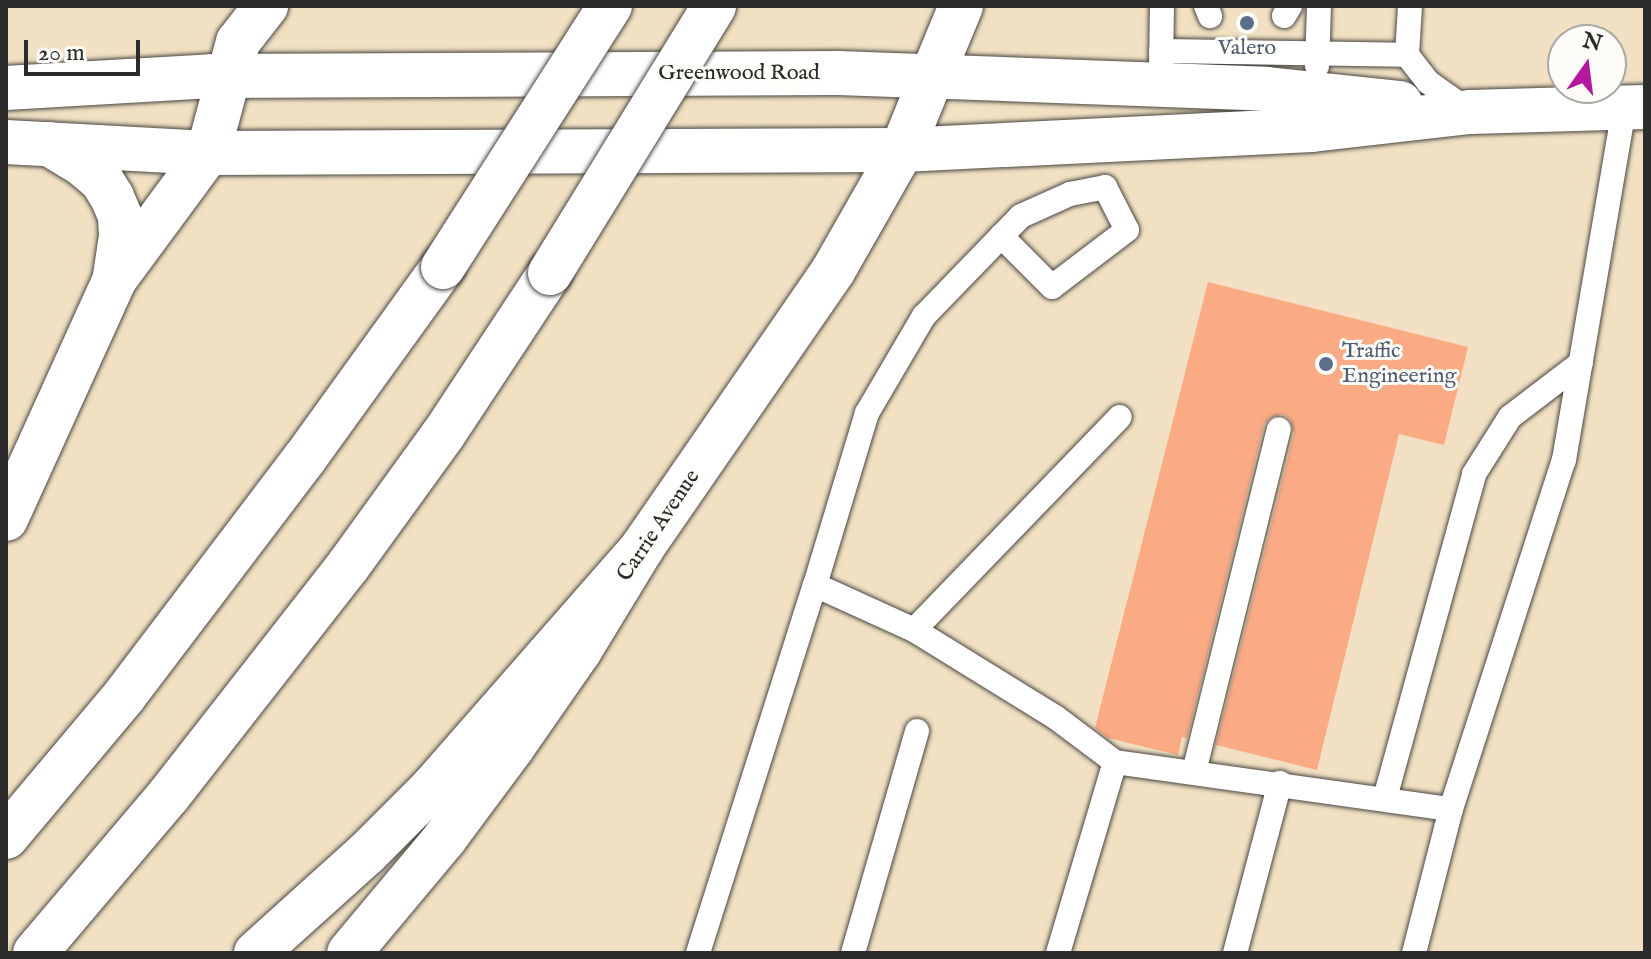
<!DOCTYPE html>
<style>
body{margin:0}
#map{position:relative;width:1651px;height:959px;overflow:hidden;background:#f1e0c2;font-family:"IM FELL English",serif}
div>[style]{position:absolute}
.building>*{inset:0;background:#faab84}
.roads{filter:drop-shadow(0 0 2px #494642) drop-shadow(0 0 2px #494642)}
.service>*{height:24px;margin:-12px;padding:0 12px;transform-origin:12px;border-radius:12px;background:#fff}
.secondary>*{height:44px;margin:-22px;padding:0 22px;transform-origin:22px;border-radius:22px;background:#fff}
.primary>*{height:44px;margin:-22px;padding:0 22px;transform-origin:22px;border-radius:22px;background:#fff}
.motorway>*{height:44px;margin:-22px;padding:0 22px;transform-origin:22px;border-radius:22px;background:#fff}
.bridges{filter:drop-shadow(0 0 2px #494642) drop-shadow(0 0 2px #494642)}
.motorway-bridge>*{height:44px;margin:-22px;padding:0 22px;transform-origin:22px;border-radius:22px;background:#fff}
.dots>*{width:22px;height:22px;translate:-50% -50%;box-sizing:border-box;border:4px solid #fdfcf7;border-radius:50%}
span{translate:-50% -50%;white-space:nowrap;text-align:center;line-height:1.15;-webkit-text-stroke:6px #fdfcf7;paint-order:stroke}
.service-label{font-size:22px;color:#4e5e75}
.left{translate:0 -50%;text-align:left}
.street-label{font-size:22px;color:#2b2b2b}
.frame{position:absolute;inset:0;border:8px solid #2b2b2b;pointer-events:none}
.north{position:absolute;left:1547px;top:24px;width:80px;height:80px;box-sizing:border-box;background:#fdfcf7;border:2px solid #a9a8a5;border-radius:50%;rotate:14deg;font-size:22px;font-weight:700;line-height:32px;text-align:center;color:#2b2b2b}
.north::after{content:'';display:block;margin:auto;width:28px;height:36px;background:#b5179e;clip-path:polygon(50% 0,100% 100%,50% 72%,0 100%)}
.scale{position:absolute;left:24px;top:40px;width:116px;height:36px;box-sizing:border-box;border:4px solid #2b2b2b;border-top:0;padding-left:10px;font-size:24px;line-height:28px;white-space:nowrap;color:#2b2b2b;-webkit-text-stroke:6px #fdfcf7;paint-order:stroke}
</style>
<div id="map">
<div class="building">
<div style="clip-path:polygon(1208px 282px,1468px 347px,1444px 445px,1399px 434px,1317px 770px,1216px 745px,1294px 433px,1290px 419px,1282px 414px,1269px 418px,1264px 425px,1187px 738px,1182px 737px,1178px 755px,1108px 738px,1095px 728px)"></div>
</div>
<div class="roads">
<div class="service">
<div style="left:1206px;top:6px;width:11px;rotate:68deg"></div>
<div style="left:1410px;top:6px;width:49px;rotate:93.5deg"></div>
<div style="left:1407px;top:55px;width:34px;rotate:52deg"></div>
<div style="left:1428px;top:82px;width:50px;rotate:35.3deg"></div>
<div style="left:1284px;top:16px;width:12px;rotate:-59deg"></div>
<div style="left:1161px;top:51px;width:246px;rotate:0.9deg"></div>
<div style="left:1317px;top:66px;width:60px;rotate:-88.1deg"></div>
<div style="left:1161px;top:68px;width:62px;rotate:-89.1deg"></div>
<div style="left:815px;top:585px;width:180px;rotate:-73.2deg"></div>
<div style="left:867px;top:413px;width:113px;rotate:-59.6deg"></div>
<div style="left:924px;top:316px;width:139px;rotate:-45.9deg"></div>
<div style="left:1021px;top:216px;width:54px;rotate:-24.2deg"></div>
<div style="left:1070px;top:194px;width:36px;rotate:-11deg"></div>
<div style="left:1105px;top:187px;width:48px;rotate:62.9deg"></div>
<div style="left:1127px;top:230px;width:94px;rotate:142.8deg"></div>
<div style="left:1052px;top:287px;width:72px;rotate:-135deg"></div>
<div style="left:1115px;top:762px;width:75px;rotate:-143.1deg"></div>
<div style="left:1055px;top:717px;width:166px;rotate:-148.3deg"></div>
<div style="left:914px;top:630px;width:296px;rotate:-46deg"></div>
<div style="left:1194px;top:772px;width:353px;rotate:-76.1deg"></div>
<div style="left:1385px;top:798px;width:336px;rotate:-74.6deg"></div>
<div style="left:1474px;top:474px;width:67px;rotate:-57.7deg"></div>
<div style="left:1510px;top:417px;width:89px;rotate:-37.3deg"></div>
<div style="left:698px;top:953px;width:386px;rotate:-72.4deg"></div>
<div style="left:815px;top:585px;width:109px;rotate:24.4deg"></div>
<div style="left:853px;top:953px;width:231px;rotate:-73.9deg"></div>
<div style="left:1058px;top:953px;width:199px;rotate:-73.4deg"></div>
<div style="left:1115px;top:762px;width:339px;rotate:8deg"></div>
<div style="left:1235px;top:953px;width:176px;rotate:-75.2deg"></div>
<div style="left:1414px;top:953px;width:149px;rotate:-75.6deg"></div>
<div style="left:1451px;top:809px;width:367px;rotate:-72.1deg"></div>
<div style="left:1564px;top:460px;width:357px;rotate:-80.3deg"></div>
</div>
<div class="secondary">
<div style="left:349px;top:953px;width:150px;rotate:-50.1deg"></div>
<div style="left:445px;top:838px;width:112px;rotate:-53.3deg"></div>
<div style="left:512px;top:748px;width:119px;rotate:-55.2deg"></div>
<div style="left:580px;top:650px;width:119px;rotate:-58.7deg"></div>
<div style="left:642px;top:548px;width:336px;rotate:-55.4deg"></div>
<div style="left:833px;top:271px;width:139px;rotate:-60.3deg"></div>
<div style="left:902px;top:150px;width:80px;rotate:-67.9deg"></div>
</div>
<div class="primary">
<div style="left:6px;top:88px;width:206px;rotate:-3.3deg"></div>
<div style="left:212px;top:76px;width:626px;rotate:-0.27deg"></div>
<div style="left:838px;top:73px;width:428px;rotate:2.1deg"></div>
<div style="left:1266px;top:89px;width:135px;rotate:6deg"></div>
<div style="left:6px;top:142px;width:202px;rotate:3.1deg"></div>
<div style="left:208px;top:153px;width:694px;rotate:-0.25deg"></div>
<div style="left:902px;top:150px;width:410px;rotate:-2.8deg"></div>
<div style="left:1312px;top:130px;width:159px;rotate:-6.5deg"></div>
<div style="left:1470px;top:112px;width:175px;rotate:-1.6deg"></div>
</div>
<div class="motorway">
<div style="left:932px;top:76px;width:76px;rotate:-67.5deg"></div>
<div style="left:49px;top:144px;width:39px;rotate:31deg"></div>
<div style="left:82px;top:164px;width:26px;rotate:40deg"></div>
<div style="left:102px;top:181px;width:19px;rotate:58deg"></div>
<div style="left:112px;top:197px;width:21px;rotate:67deg"></div>
<div style="left:120px;top:216px;width:20px;rotate:87deg"></div>
<div style="left:121px;top:236px;width:40px;rotate:98.5deg"></div>
<div style="left:6px;top:519px;width:264px;rotate:-65.6deg"></div>
<div style="left:115px;top:279px;width:157px;rotate:-53.6deg"></div>
<div style="left:208px;top:153px;width:115px;rotate:-74.9deg"></div>
<div style="left:238px;top:42px;width:46px;rotate:-52.1deg"></div>
<div style="left:6px;top:837px;width:185px;rotate:-50deg"></div>
<div style="left:125px;top:695px;width:298px;rotate:-52.8deg"></div>
<div style="left:305px;top:458px;width:236px;rotate:-54.2deg"></div>
<div style="left:35px;top:953px;width:207px;rotate:-49.7deg"></div>
<div style="left:169px;top:795px;width:291px;rotate:-52deg"></div>
<div style="left:348px;top:566px;width:162px;rotate:-54.1deg"></div>
<div style="left:443px;top:435px;width:194px;rotate:-56.6deg"></div>
<div style="left:256px;top:953px;width:148px;rotate:-42deg"></div>
<div style="left:366px;top:854px;width:93px;rotate:-45deg"></div>
<div style="left:432px;top:788px;width:319px;rotate:-48.8deg"></div>
</div>
</div>
<div class="bridges">
<div class="motorway-bridge">
<div style="left:443px;top:267px;width:310px;rotate:-57.4deg"></div>
<div style="left:550px;top:273px;width:313px;rotate:-58.4deg"></div>
</div>
</div>
<div class="dots">
<div style="left:1247px;top:23px;background:#5c6f8a"></div>
<div style="left:1326px;top:364px;background:#5c6f8a"></div>
</div>
<div class="service-label">
<span style="left:1247px;top:49px">Valero</span>
<span class="left" style="left:1342px;top:364px">Traffic<br>Engineering</span>
</div>
<div class="street-label">
<span style="left:739px;top:74px">Greenwood Road</span>
<span style="left:659px;top:526px;rotate:-56deg">Carrie Avenue</span>
</div>
<div class="frame"></div>
<div class="north">N</div>
<div class="scale">20 m</div>
</div>
